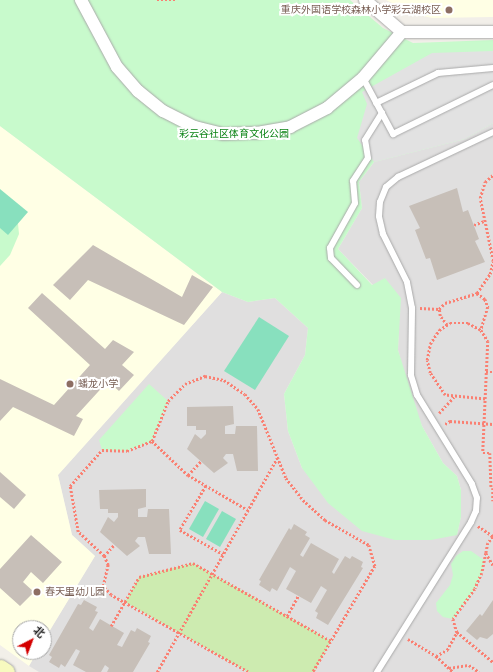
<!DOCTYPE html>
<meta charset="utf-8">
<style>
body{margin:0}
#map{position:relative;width:493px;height:672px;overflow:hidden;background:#f2efe9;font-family:Arial,"Noto Sans SC",sans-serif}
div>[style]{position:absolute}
.residential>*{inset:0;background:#e0dfdf}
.education>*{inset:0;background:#ffffe5}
.grass>*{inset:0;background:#cdebb0}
.park>*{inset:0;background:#c8facc}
.pitch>*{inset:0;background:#88e0be}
.parking>*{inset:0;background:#e2e2e2}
.building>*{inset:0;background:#c7bfb8}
.path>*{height:2.5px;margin-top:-1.25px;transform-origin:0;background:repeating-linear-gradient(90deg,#fa8072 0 2px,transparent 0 4px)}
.roads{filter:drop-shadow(0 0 1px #a9a9a9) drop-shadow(0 0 1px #a9a9a9)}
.lane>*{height:6px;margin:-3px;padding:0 3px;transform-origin:3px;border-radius:3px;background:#fff}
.street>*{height:12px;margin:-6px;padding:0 6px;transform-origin:6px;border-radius:6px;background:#fff}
.secondary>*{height:17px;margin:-8.5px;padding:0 8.5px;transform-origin:8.5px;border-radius:8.5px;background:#f7fabf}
.dots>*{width:11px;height:11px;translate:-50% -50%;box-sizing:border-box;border:2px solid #fff;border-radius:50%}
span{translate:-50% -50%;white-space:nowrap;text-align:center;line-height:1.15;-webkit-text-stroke:4px #fff;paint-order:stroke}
.education-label{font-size:10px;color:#785e54}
.right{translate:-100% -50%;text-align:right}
.left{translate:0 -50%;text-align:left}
.park-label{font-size:10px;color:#0c8416}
.north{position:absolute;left:12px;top:620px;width:40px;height:40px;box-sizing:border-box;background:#fff;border:1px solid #a7a7a7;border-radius:50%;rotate:42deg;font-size:11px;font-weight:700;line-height:16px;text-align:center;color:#222}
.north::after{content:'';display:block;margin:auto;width:14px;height:18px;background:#d40000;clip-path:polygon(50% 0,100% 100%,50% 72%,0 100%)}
</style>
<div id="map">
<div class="residential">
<div style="clip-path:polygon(493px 123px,493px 672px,39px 672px,29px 666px,37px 652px,44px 652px,44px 640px,95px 556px,72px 535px,58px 475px,222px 292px,248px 302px,275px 298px,308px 328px,305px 355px,284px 394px,288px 431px,302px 468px,457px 535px,461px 516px,461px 490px,457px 476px,443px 463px,422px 426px,411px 398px,398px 350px,399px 326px,373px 285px,338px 249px,362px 208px,359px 182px,374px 162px,465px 139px)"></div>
</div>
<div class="education">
<div style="clip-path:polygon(386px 0,493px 0,493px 17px,432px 18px,414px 14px)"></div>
<div style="clip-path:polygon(0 126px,222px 292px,58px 475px,72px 535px,95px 556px,44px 640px,44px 628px,20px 628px,20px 652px,37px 652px,29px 666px,0 645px)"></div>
</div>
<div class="grass">
<div style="clip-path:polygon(193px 563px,331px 641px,314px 672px,248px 672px,125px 602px,139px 577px)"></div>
</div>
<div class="park">
<div style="clip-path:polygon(0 0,350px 0,383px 28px,413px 43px,493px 40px,493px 123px,465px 139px,374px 162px,359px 182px,362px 208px,338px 249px,372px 285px,385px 278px,401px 298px,398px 350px,422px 426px,443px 463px,457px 476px,461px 490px,461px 517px,457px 535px,431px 540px,395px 540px,362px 531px,328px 503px,302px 468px,288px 431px,284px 394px,305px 355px,308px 328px,275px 298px,248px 302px,222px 292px,0 126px)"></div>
<div style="clip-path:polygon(0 190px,17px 213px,19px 234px,10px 255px,0 266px)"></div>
<div style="clip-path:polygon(149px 384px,168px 401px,152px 441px,127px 451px,102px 450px,99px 440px)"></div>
<div style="clip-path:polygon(463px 551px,471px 551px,484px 560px,482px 573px,475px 589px,453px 619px,443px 617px,437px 611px,436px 603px,450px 585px,453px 575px,451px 564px,456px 556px)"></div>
</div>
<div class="pitch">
<div style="clip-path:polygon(0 189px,28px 212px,8px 235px,0 228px)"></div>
<div style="clip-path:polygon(259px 317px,289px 336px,255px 390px,224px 371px)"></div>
<div style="clip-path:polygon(205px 501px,219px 509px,203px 537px,189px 529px)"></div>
<div style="clip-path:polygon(222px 511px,236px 519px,220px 547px,206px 539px)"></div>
</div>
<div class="parking">
<div style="clip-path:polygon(493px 51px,493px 123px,465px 139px,374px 162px,357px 138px,367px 104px,362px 92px,432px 53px)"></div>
</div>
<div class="building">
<div style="clip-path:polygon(457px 188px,463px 212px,468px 210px,479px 239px,475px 241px,485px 262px,437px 280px,430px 258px,426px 259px,415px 230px,420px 228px,409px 206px)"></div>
<div style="clip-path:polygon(93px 245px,182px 297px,192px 275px,213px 287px,184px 325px,88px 280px,70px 300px,53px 285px)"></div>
<div style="clip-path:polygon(42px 293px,105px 349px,113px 340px,134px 352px,122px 365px,134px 375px,119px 391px,108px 381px,76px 416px,83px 419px,74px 436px,13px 407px,0 421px,0 379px,54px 405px,90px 365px,28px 308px)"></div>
<div style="clip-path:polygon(233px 406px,234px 424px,225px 426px,225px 434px,235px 434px,236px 426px,257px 426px,258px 471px,237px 471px,233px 454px,226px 454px,223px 458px,228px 463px,214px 473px,187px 449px,195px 434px,201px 439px,206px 434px,206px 430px,196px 430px,196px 426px,187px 426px,187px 407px)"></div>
<div style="clip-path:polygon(0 472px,26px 495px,14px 509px,0 497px)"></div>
<div style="clip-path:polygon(146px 489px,146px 507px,138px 509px,138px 517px,147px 517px,148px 509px,169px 509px,171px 554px,149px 554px,145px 537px,138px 537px,135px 541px,140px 546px,127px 556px,100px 532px,108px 517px,114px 522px,118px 517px,118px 513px,108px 513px,108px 509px,100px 509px,99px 490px)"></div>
<div style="clip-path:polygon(294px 524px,307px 532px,305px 535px,310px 538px,300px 555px,303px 557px,311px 543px,339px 559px,332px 572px,334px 574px,345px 556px,350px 559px,352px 556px,363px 562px,361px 567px,363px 568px,328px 625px,316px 618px,318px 613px,315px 611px,327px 590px,321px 586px,311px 603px,286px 589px,296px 571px,290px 567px,277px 591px,272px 588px,270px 592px,259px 585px,261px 581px,259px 580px,289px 528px,291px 530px)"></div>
<div style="clip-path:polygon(31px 535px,62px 562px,43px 583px,31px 572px,23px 582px,34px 592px,20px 606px,0 588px,0 569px)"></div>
<div style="clip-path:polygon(84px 600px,97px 607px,95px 611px,98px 612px,89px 628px,93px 631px,100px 619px,124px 633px,117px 645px,122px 647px,131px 630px,135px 632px,137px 628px,151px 636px,148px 642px,150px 643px,133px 672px,107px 672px,109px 668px,105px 665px,101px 672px,86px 672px,73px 665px,80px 651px,76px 649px,65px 667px,61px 664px,59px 668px,49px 662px,52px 657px,49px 655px,78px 604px,81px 605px)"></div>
<div style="clip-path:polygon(493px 600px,493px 634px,487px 639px,480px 637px,477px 640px,466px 631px,480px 614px,482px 616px)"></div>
</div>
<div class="path">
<div style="left:157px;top:0;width:19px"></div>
<div style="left:474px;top:225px;width:11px;rotate:-22deg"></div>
<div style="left:477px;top:293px;width:23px;rotate:-56deg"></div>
<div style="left:490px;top:274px;width:13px;rotate:-77deg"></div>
<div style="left:493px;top:261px;width:64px;rotate:-101.7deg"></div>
<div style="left:480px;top:198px;width:17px;rotate:-73deg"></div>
<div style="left:485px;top:182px;width:11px;rotate:-41deg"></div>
<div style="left:420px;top:308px;width:19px;rotate:3deg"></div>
<div style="left:447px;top:325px;width:11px;rotate:-128deg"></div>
<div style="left:440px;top:316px;width:7px;rotate:-98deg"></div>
<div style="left:439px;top:309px;width:8px;rotate:-45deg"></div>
<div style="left:445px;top:303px;width:34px;rotate:-17deg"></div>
<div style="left:477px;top:293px;width:10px;rotate:37deg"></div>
<div style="left:485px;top:299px;width:9px;rotate:69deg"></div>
<div style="left:488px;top:307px;width:24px;rotate:107deg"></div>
<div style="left:486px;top:372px;width:7px"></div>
<div style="left:485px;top:399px;width:40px;rotate:-174.3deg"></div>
<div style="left:445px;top:395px;width:27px;rotate:-124deg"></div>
<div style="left:430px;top:373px;width:13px;rotate:-103deg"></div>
<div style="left:427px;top:360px;width:16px;rotate:-79deg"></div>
<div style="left:430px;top:344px;width:17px;rotate:-57deg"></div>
<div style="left:439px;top:330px;width:13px;rotate:-32deg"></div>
<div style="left:450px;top:323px;width:18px"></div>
<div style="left:468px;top:323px;width:15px;rotate:28deg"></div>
<div style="left:481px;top:330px;width:13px;rotate:58deg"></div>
<div style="left:488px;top:341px;width:112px;rotate:92.6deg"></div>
<div style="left:483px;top:453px;width:7px"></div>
<div style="left:490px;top:453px;width:35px;rotate:88deg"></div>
<div style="left:439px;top:413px;width:22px;rotate:-47deg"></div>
<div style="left:445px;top:424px;width:6px;rotate:-31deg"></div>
<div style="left:450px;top:421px;width:43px;rotate:4deg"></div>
<div style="left:152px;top:441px;width:50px;rotate:43.4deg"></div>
<div style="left:188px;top:475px;width:69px;rotate:30.3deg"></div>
<div style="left:188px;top:475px;width:19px;rotate:-47deg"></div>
<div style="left:206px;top:486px;width:51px;rotate:120.6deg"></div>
<div style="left:180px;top:530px;width:49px;rotate:29.2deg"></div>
<div style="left:493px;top:488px;width:13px;rotate:90deg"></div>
<div style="left:478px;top:526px;width:18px;rotate:34deg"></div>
<div style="left:493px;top:537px;width:8px;rotate:130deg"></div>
<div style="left:488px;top:543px;width:10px;rotate:101deg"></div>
<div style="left:486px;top:553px;width:14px;rotate:60deg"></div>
<div style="left:486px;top:553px;width:20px;rotate:101deg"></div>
<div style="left:482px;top:573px;width:17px;rotate:114deg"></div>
<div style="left:475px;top:589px;width:37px;rotate:126deg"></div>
<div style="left:453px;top:619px;width:14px;rotate:73deg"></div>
<div style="left:457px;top:632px;width:47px;rotate:39.8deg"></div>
<div style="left:104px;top:556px;width:15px;rotate:-48deg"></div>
<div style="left:287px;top:616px;width:23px;rotate:-61deg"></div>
<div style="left:111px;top:626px;width:56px;rotate:-60.3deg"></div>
<div style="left:139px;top:577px;width:56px;rotate:-14.5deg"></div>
<div style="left:193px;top:563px;width:159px;rotate:29.5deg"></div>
<div style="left:408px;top:639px;width:33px;rotate:31deg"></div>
<div style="left:436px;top:656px;width:23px;rotate:43deg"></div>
<div style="left:436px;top:656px;width:13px;rotate:-29deg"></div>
<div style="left:447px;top:650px;width:21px;rotate:-61deg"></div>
<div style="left:449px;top:668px;width:20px;rotate:-9deg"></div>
<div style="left:469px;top:665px;width:12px;rotate:35deg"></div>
<div style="left:157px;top:672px;width:245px;rotate:-60.7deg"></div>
<div style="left:248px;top:672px;width:157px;rotate:-150.7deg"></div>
<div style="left:111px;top:595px;width:12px;rotate:-132deg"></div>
<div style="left:103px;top:586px;width:22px;rotate:-77deg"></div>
<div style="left:108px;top:565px;width:10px;rotate:-114deg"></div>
<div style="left:104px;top:556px;width:35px;rotate:-137deg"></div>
<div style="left:78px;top:532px;width:47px;rotate:-99.9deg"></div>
<div style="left:70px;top:486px;width:48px;rotate:-48.4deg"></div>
<div style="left:102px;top:450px;width:25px;rotate:2deg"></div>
<div style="left:127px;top:451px;width:27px;rotate:-22deg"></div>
<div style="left:152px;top:441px;width:43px;rotate:-68.2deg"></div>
<div style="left:168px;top:401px;width:24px;rotate:-45deg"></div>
<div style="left:185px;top:384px;width:22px;rotate:-22deg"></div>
<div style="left:205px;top:376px;width:19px;rotate:12deg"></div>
<div style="left:224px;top:380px;width:25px;rotate:34deg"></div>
<div style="left:245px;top:394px;width:20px;rotate:49deg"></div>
<div style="left:258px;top:409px;width:74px;rotate:67.9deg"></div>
<div style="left:286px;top:478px;width:28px;rotate:52deg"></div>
<div style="left:303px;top:500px;width:30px;rotate:42deg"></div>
<div style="left:325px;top:520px;width:51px;rotate:29.6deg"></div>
<div style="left:369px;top:545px;width:22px;rotate:74deg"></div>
<div style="left:375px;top:566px;width:123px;rotate:120.3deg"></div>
</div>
<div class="roads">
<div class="lane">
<div style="left:363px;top:78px;width:64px;rotate:61.8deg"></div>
<div style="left:393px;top:134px;width:111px;rotate:-26.1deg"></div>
<div style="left:376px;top:103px;width:69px;rotate:-25.8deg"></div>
<div style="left:438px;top:73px;width:55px;rotate:-5.2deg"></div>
<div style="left:357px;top:285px;width:37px;rotate:-134deg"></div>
<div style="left:331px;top:258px;width:10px;rotate:-96deg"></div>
<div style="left:330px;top:248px;width:51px;rotate:-60.9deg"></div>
<div style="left:355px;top:203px;width:22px;rotate:-95deg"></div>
<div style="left:353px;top:181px;width:27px;rotate:-57deg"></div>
<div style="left:368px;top:158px;width:18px;rotate:-99deg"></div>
<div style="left:365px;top:140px;width:32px;rotate:-58deg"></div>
<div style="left:377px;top:672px;width:177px;rotate:-57.9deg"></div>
<div style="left:471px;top:522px;width:12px;rotate:-66deg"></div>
<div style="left:476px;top:511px;width:13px;rotate:-86deg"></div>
<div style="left:477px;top:498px;width:15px;rotate:-110deg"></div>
<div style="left:472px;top:484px;width:105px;rotate:-121.7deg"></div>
<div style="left:417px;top:395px;width:21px;rotate:-107deg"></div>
<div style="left:411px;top:375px;width:67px;rotate:-89.1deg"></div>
<div style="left:412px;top:308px;width:26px;rotate:-101deg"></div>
<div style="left:407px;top:282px;width:54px;rotate:-116.6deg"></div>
<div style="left:383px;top:234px;width:18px;rotate:-103deg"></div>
<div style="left:379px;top:216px;width:14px;rotate:-86deg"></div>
<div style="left:380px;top:202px;width:16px;rotate:-68deg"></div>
<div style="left:386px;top:187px;width:16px;rotate:-40deg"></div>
<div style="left:398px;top:177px;width:105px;rotate:-25.3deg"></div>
</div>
<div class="street">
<div style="left:81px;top:0;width:76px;rotate:61.8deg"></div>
<div style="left:117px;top:67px;width:32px;rotate:49deg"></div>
<div style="left:138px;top:91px;width:32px;rotate:39deg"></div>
<div style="left:163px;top:111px;width:36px;rotate:27deg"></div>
<div style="left:195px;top:127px;width:29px;rotate:14deg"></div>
<div style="left:223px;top:134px;width:34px;rotate:-2deg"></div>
<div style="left:257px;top:133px;width:34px;rotate:-10deg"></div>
<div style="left:290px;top:127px;width:42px;rotate:-27.2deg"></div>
<div style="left:327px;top:108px;width:47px;rotate:-39.8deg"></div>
<div style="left:363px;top:78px;width:60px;rotate:-49.7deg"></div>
<div style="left:365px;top:0;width:49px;rotate:40.9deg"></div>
<div style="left:402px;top:32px;width:91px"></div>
</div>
<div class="secondary">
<div style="left:0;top:668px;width:7px;rotate:34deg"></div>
</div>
</div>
<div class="dots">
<div style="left:449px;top:10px;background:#8d6e63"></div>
<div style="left:70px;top:384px;background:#8d6e63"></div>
<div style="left:37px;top:592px;background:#8d6e63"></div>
</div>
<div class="education-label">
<span class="right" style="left:441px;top:10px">重庆外国语学校森林小学彩云湖校区</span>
<span class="left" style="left:78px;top:384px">蟠龙小学</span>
<span class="left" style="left:45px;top:592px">春天里幼儿园</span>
</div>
<div class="park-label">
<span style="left:234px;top:134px">彩云谷社区体育文化公园</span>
</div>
<div class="north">北</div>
</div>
